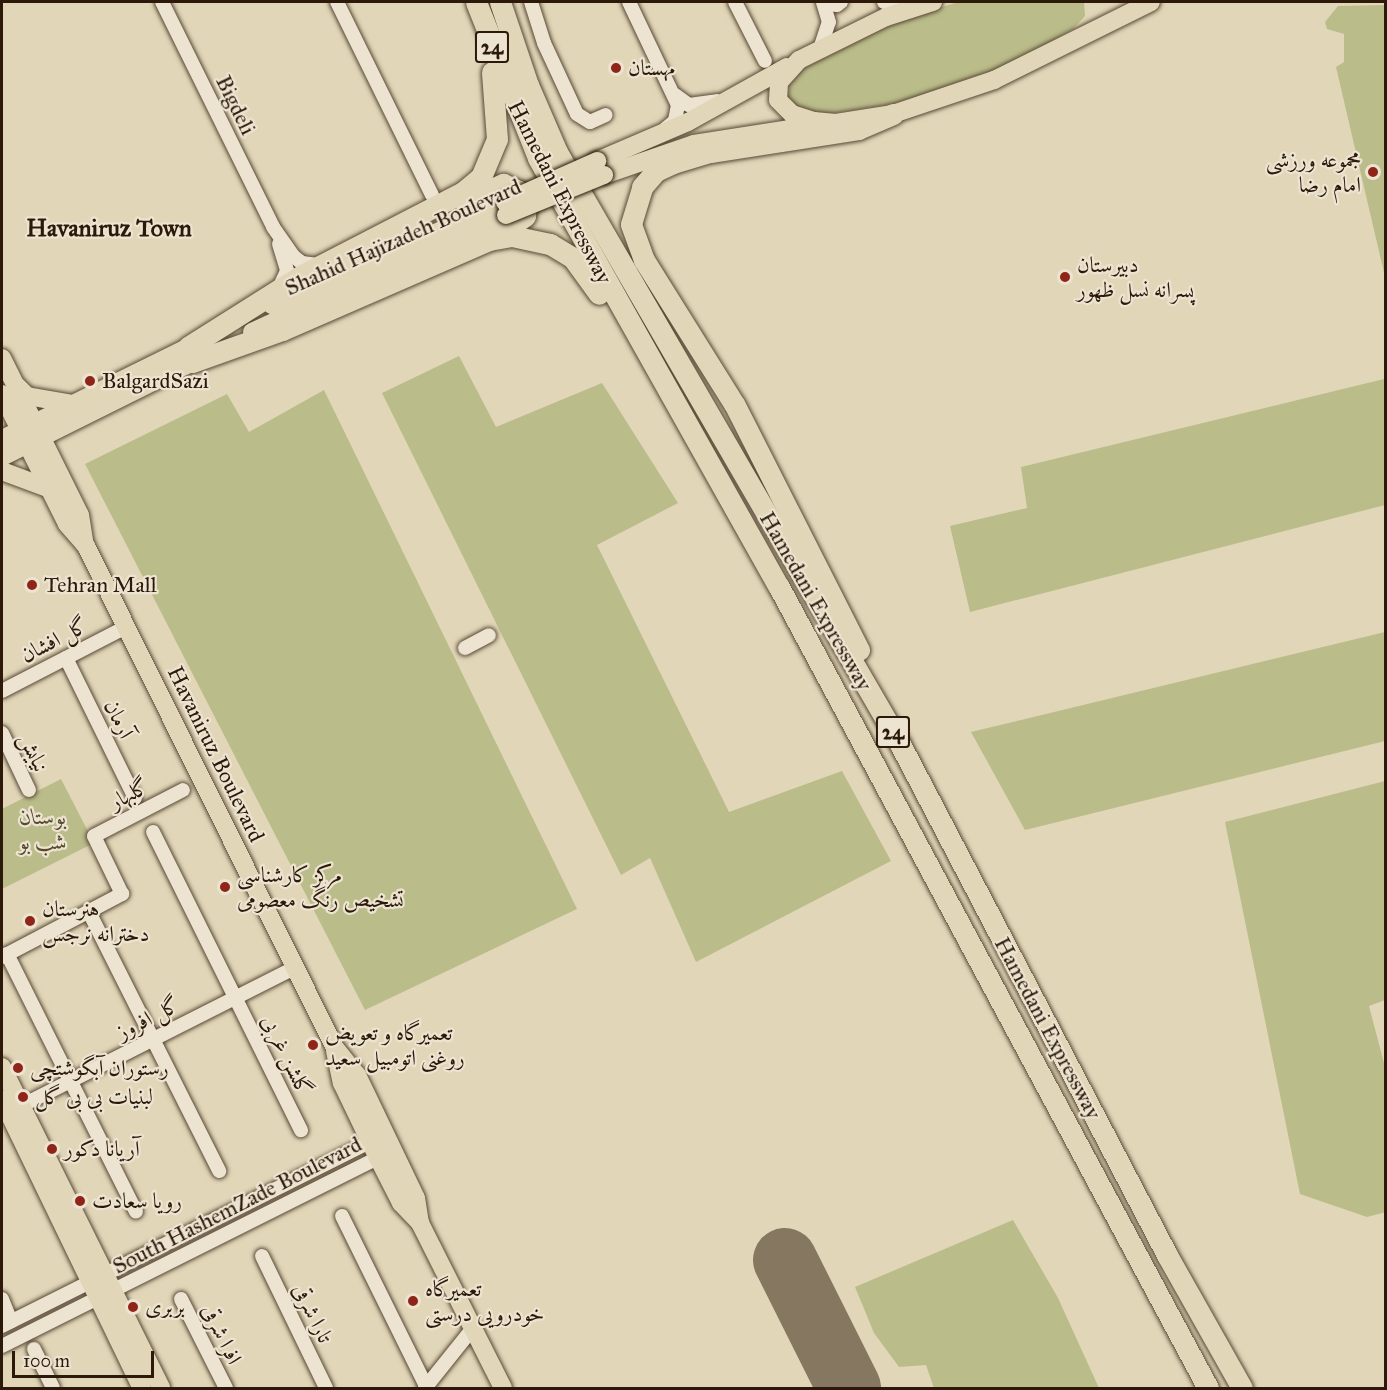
<!DOCTYPE html>
<meta charset="utf-8">
<style>
body{margin:0}
#map{position:relative;width:1387px;height:1390px;overflow:hidden;background:#e1d6b8;font-family:"IM FELL Great Primer",Amiri,serif}
div>[style]{position:absolute}
.green>*{inset:0;background:#babc8a}
.runway>*{height:64px;margin:-32px;padding:0 32px;transform-origin:32px;border-radius:32px;background:#867860}
.roads{filter:drop-shadow(0 0 2px #594835) drop-shadow(0 0 2px #594835)}
.minor>*{height:14px;margin:-7px;padding:0 7px;transform-origin:7px;border-radius:7px;background:#ece4d1}
.major>*{height:18px;margin:-9px;padding:0 9px;transform-origin:9px;border-radius:9px;background:#e1d6b8}
.highway>*{height:21px;margin:-10.5px;padding:0 10.5px;transform-origin:10.5px;border-radius:10.5px;background:#e1d6b8}
.bridges{filter:drop-shadow(0 0 2px #2c1909) drop-shadow(0 0 2px #2c1909)}
.major-bridge>*{height:18px;margin:-9px;padding:0 9px;transform-origin:9px;border-radius:9px;background:#e1d6b8}
.dots>*{width:16px;height:16px;translate:-50% -50%;box-sizing:border-box;border:3px solid #ece4d1;border-radius:50%}
span{translate:-50% -50%;white-space:nowrap;text-align:center;line-height:1.15;-webkit-text-stroke:4.5px #ece4d1;paint-order:stroke}
.shield-label span{padding:2px 4px;background:#ece4d1;border:2px solid;border-radius:4px;-webkit-text-stroke-width:0}
.shield-label{font-size:21px;color:#2c1909;font-weight:700}
.poi-label{font-size:22px;color:#2c1909}
.left{translate:0 -50%;text-align:left}
.right{translate:-100% -50%;text-align:right}
.street-label{font-size:22px;color:#2c1909}
.park-label{font-size:22px;color:#574a30;font-style:italic}
.neighbourhood-label{font-size:24px;color:#2c1909;font-weight:700}
.frame{position:absolute;inset:0;border:3px solid #2c1909;pointer-events:none}
.scale{position:absolute;left:12px;top:1351px;width:142px;height:27px;box-sizing:border-box;border:3px solid #2c1909;border-top:0;padding-left:8px;font-size:18px;line-height:21px;white-space:nowrap;color:#2c1909;-webkit-text-stroke:4px #ece4d1;paint-order:stroke}
</style>
<div id="map">
<div class="green">
<div style="clip-path:polygon(958px 2px,1084px 2px,1085px 16px,1073px 29px,1035px 51px,977px 79px,917px 100px,821px 115px,801px 110px,788px 99px,790px 81px,801px 67px,886px 25px)"></div>
<div style="clip-path:polygon(1385px 5px,1386px 5px,1385px 277px,1336px 67px,1344px 62px,1344px 34px,1327px 29px,1325px 22px,1338px 6px)"></div>
<div style="clip-path:polygon(459px 356px,496px 427px,602px 383px,678px 503px,597px 545px,729px 812px,842px 771px,891px 861px,696px 962px,650px 858px,621px 875px,382px 393px)"></div>
<div style="clip-path:polygon(1384px 379px,1385px 505px,970px 612px,950px 526px,1027px 508px,1021px 467px)"></div>
<div style="clip-path:polygon(324px 390px,577px 909px,365px 1010px,85px 464px,227px 394px,249px 432px)"></div>
<div style="clip-path:polygon(1385px 632px,1385px 741px,1025px 830px,971px 732px)"></div>
<div style="clip-path:polygon(61px 779px,94px 843px,2px 889px,2px 809px)"></div>
<div style="clip-path:polygon(1385px 781px,1385px 1000px,1369px 1006px,1385px 1067px,1386px 1212px,1367px 1217px,1300px 1194px,1225px 822px)"></div>
<div style="clip-path:polygon(1013px 1220px,1058px 1298px,1099px 1388px,934px 1388px,926px 1365px,899px 1367px,874px 1333px,855px 1287px)"></div>
</div>
<div class="runway">
<div style="left:785px;top:1260px;width:143px;rotate:63.4deg"></div>
</div>
<div class="roads">
<div class="minor">
<div style="left:162px;top:2px;width:251px;rotate:63.7deg"></div>
<div style="left:273px;top:227px;width:35px;rotate:55deg"></div>
<div style="left:293px;top:256px;width:11px;rotate:38deg"></div>
<div style="left:302px;top:263px;width:16px;rotate:7deg"></div>
<div style="left:337px;top:2px;width:215px;rotate:63.8deg"></div>
<div style="left:531px;top:2px;width:43px;rotate:72.4deg"></div>
<div style="left:544px;top:43px;width:78px;rotate:65.1deg"></div>
<div style="left:577px;top:114px;width:15px;rotate:32deg"></div>
<div style="left:590px;top:122px;width:17px;rotate:-24deg"></div>
<div style="left:629px;top:2px;width:114px;rotate:64.6deg"></div>
<div style="left:678px;top:105px;width:16px;rotate:101deg"></div>
<div style="left:675px;top:121px;width:13px;rotate:141deg"></div>
<div style="left:735px;top:2px;width:66px;rotate:63deg"></div>
<div style="left:884px;top:2px;width:21px;rotate:25deg"></div>
<div style="left:824px;top:3px;width:13px;rotate:9deg"></div>
<div style="left:837px;top:5px;width:5px;rotate:-37deg"></div>
<div style="left:820px;top:49px;width:28px;rotate:-72deg"></div>
<div style="left:829px;top:22px;width:21px;rotate:-107deg"></div>
<div style="left:675px;top:95px;width:17px;rotate:36deg"></div>
<div style="left:689px;top:105px;width:28px;rotate:-8deg"></div>
<div style="left:279px;top:244px;width:28px;rotate:73deg"></div>
<div style="left:287px;top:271px;width:17px;rotate:115deg"></div>
<div style="left:465px;top:648px;width:27px;rotate:-28deg"></div>
<div style="left:66px;top:658px;width:156px;rotate:63.8deg"></div>
<div style="left:2px;top:691px;width:140px;rotate:-27.3deg"></div>
<div style="left:2px;top:733px;width:63px;rotate:64.7deg"></div>
<div style="left:153px;top:832px;width:333px;rotate:63.6deg"></div>
<div style="left:89px;top:912px;width:290px;rotate:63.3deg"></div>
<div style="left:7px;top:954px;width:288px;rotate:63.4deg"></div>
<div style="left:2px;top:957px;width:136px;rotate:-27.7deg"></div>
<div style="left:122px;top:894px;width:64px;rotate:-115.8deg"></div>
<div style="left:94px;top:836px;width:100px;rotate:-27.3deg"></div>
<div style="left:21px;top:1106px;width:306px;rotate:-26.8deg"></div>
<div style="left:342px;top:1216px;width:192px;rotate:63.7deg"></div>
<div style="left:262px;top:1256px;width:147px;rotate:64.1deg"></div>
<div style="left:2px;top:1299px;width:24px;rotate:68deg"></div>
<div style="left:181px;top:1299px;width:100px;rotate:63.2deg"></div>
<div style="left:2px;top:1326px;width:420px;rotate:-26.6deg"></div>
<div style="left:2px;top:1346px;width:429px;rotate:-26.6deg"></div>
<div style="left:34px;top:1349px;width:43px;rotate:64deg"></div>
<div style="left:425px;top:1388px;width:77px;rotate:-51.3deg"></div>
</div>
<div class="major">
<div style="left:933px;top:2px;width:49px;rotate:162.3deg"></div>
<div style="left:886px;top:17px;width:97px;rotate:153.7deg"></div>
<div style="left:799px;top:60px;width:30px;rotate:132deg"></div>
<div style="left:779px;top:82px;width:18px;rotate:93deg"></div>
<div style="left:778px;top:100px;width:20px;rotate:45deg"></div>
<div style="left:792px;top:114px;width:23px;rotate:18deg"></div>
<div style="left:814px;top:121px;width:22px;rotate:5deg"></div>
<div style="left:836px;top:123px;width:58px;rotate:-9deg"></div>
<div style="left:893px;top:114px;width:107px;rotate:-18.6deg"></div>
<div style="left:994px;top:80px;width:175px;rotate:-26.4deg"></div>
<div style="left:597px;top:161px;width:99px;rotate:-23.2deg"></div>
<div style="left:688px;top:122px;width:113px;rotate:-29.1deg"></div>
<div style="left:604px;top:175px;width:95px;rotate:-19deg"></div>
<div style="left:694px;top:144px;width:123px;rotate:-8.9deg"></div>
<div style="left:272px;top:305px;width:255px;rotate:-23.8deg"></div>
<div style="left:252px;top:332px;width:280px;rotate:-24.7deg"></div>
<div style="left:2px;top:358px;width:175px;rotate:63.6deg"></div>
<div style="left:80px;top:515px;width:30px;rotate:81deg"></div>
<div style="left:16px;top:385px;width:16px;rotate:45deg"></div>
<div style="left:27px;top:396px;width:47px;rotate:9.9deg"></div>
<div style="left:2px;top:394px;width:145px;rotate:63.4deg"></div>
<div style="left:67px;top:524px;width:29px;rotate:49deg"></div>
<div style="left:86px;top:546px;width:560px;rotate:63.62deg"></div>
<div style="left:335px;top:1048px;width:35px;rotate:51deg"></div>
<div style="left:357px;top:1075px;width:136px;rotate:64.4deg"></div>
<div style="left:416px;top:1198px;width:25px;rotate:81deg"></div>
<div style="left:2px;top:439px;width:220px;rotate:-26.2deg"></div>
<div style="left:2px;top:457px;width:225px;rotate:-26.5deg"></div>
<div style="left:2px;top:471px;width:51px;rotate:20.6deg"></div>
<div style="left:335px;top:1051px;width:33px;rotate:78deg"></div>
<div style="left:342px;top:1083px;width:83px;rotate:64.4deg"></div>
<div style="left:378px;top:1158px;width:51px;rotate:62.9deg"></div>
<div style="left:401px;top:1203px;width:28px;rotate:46deg"></div>
<div style="left:420px;top:1223px;width:185px;rotate:63.3deg"></div>
<div style="left:2px;top:1067px;width:358px;rotate:63.6deg"></div>
<div style="left:2px;top:1099px;width:321px;rotate:64.2deg"></div>
</div>
<div class="highway">
<div style="left:476px;top:2px;width:168px;rotate:68.3deg"></div>
<div style="left:538px;top:158px;width:492px;rotate:60.7deg"></div>
<div style="left:779px;top:587px;width:909px;rotate:61.83deg"></div>
<div style="left:500px;top:2px;width:88px;rotate:71.4deg"></div>
<div style="left:528px;top:85px;width:73px;rotate:66.6deg"></div>
<div style="left:557px;top:152px;width:684px;rotate:59.91deg"></div>
<div style="left:900px;top:744px;width:577px;rotate:62.41deg"></div>
<div style="left:1167px;top:1255px;width:153px;rotate:60.6deg"></div>
<div style="left:464px;top:201px;width:43px;rotate:-23.6deg"></div>
<div style="left:503px;top:184px;width:17px;rotate:24deg"></div>
<div style="left:519px;top:191px;width:17px;rotate:65deg"></div>
<div style="left:526px;top:206px;width:10px;rotate:96deg"></div>
<div style="left:525px;top:216px;width:34px;rotate:146deg"></div>
<div style="left:188px;top:347px;width:135px;rotate:-32.3deg"></div>
<div style="left:302px;top:275px;width:181px;rotate:-27.3deg"></div>
<div style="left:463px;top:192px;width:23px;rotate:-40deg"></div>
<div style="left:481px;top:177px;width:41px;rotate:-67.2deg"></div>
<div style="left:497px;top:139px;width:67px;rotate:-94.3deg"></div>
<div style="left:192px;top:362px;width:96px;rotate:-19.6deg"></div>
<div style="left:282px;top:330px;width:226px;rotate:-23.5deg"></div>
<div style="left:489px;top:240px;width:23px;rotate:-10deg"></div>
<div style="left:512px;top:236px;width:39px;rotate:12deg"></div>
<div style="left:550px;top:244px;width:27px;rotate:31deg"></div>
<div style="left:573px;top:258px;width:44px;rotate:54.2deg"></div>
<div style="left:859px;top:650px;width:276px;rotate:-116.9deg"></div>
<div style="left:734px;top:404px;width:170px;rotate:-122deg"></div>
<div style="left:644px;top:260px;width:38px;rotate:-110deg"></div>
<div style="left:631px;top:224px;width:39px;rotate:-73deg"></div>
<div style="left:642px;top:187px;width:21px;rotate:-49deg"></div>
<div style="left:656px;top:171px;width:19px;rotate:-25deg"></div>
<div style="left:673px;top:163px;width:39px;rotate:-17deg"></div>
<div style="left:710px;top:152px;width:150px;rotate:-8.8deg"></div>
<div style="left:858px;top:129px;width:38px;rotate:-23deg"></div>
</div>
</div>
<div class="bridges">
<div class="major-bridge">
<div style="left:505px;top:202px;width:101px;rotate:-24deg"></div>
<div style="left:506px;top:215px;width:106px;rotate:-22.2deg"></div>
</div>
</div>
<div class="dots">
<div style="left:616px;top:68px;background:#8f2418"></div>
<div style="left:1373px;top:172px;background:#8f2418"></div>
<div style="left:1065px;top:277px;background:#8f2418"></div>
<div style="left:90px;top:381px;background:#8f2418"></div>
<div style="left:32px;top:585px;background:#8f2418"></div>
<div style="left:225px;top:887px;background:#8f2418"></div>
<div style="left:30px;top:921px;background:#8f2418"></div>
<div style="left:313px;top:1045px;background:#8f2418"></div>
<div style="left:18px;top:1068px;background:#8f2418"></div>
<div style="left:23px;top:1097px;background:#8f2418"></div>
<div style="left:52px;top:1149px;background:#8f2418"></div>
<div style="left:80px;top:1201px;background:#8f2418"></div>
<div style="left:413px;top:1301px;background:#8f2418"></div>
<div style="left:133px;top:1307px;background:#8f2418"></div>
</div>
<div class="shield-label">
<span style="left:492px;top:47px">24</span>
<span style="left:893px;top:732px">24</span>
</div>
<div class="poi-label">
<span class="left" style="left:628px;top:68px">مهستان</span>
<span class="right" style="left:1361px;top:172px">مجموعه ورزشی<br>امام رضا</span>
<span class="left" style="left:1077px;top:277px">دبیرستان<br>پسرانه نسل ظهور</span>
<span class="left" style="left:102px;top:381px">BalgardSazi</span>
<span class="left" style="left:44px;top:585px">Tehran Mall</span>
<span class="left" style="left:237px;top:887px">مرکز کارشناسی<br>تشخیص رنگ معصومی</span>
<span class="left" style="left:42px;top:921px">هنرستان<br>دخترانه نرجس</span>
<span class="left" style="left:325px;top:1045px">تعمیرگاه و تعویض<br>روغنی اتومبیل سعید</span>
<span class="left" style="left:30px;top:1068px">رستوران آبگوشتچی</span>
<span class="left" style="left:35px;top:1097px">لبنیات بی بی گل</span>
<span class="left" style="left:64px;top:1149px">آریانا دکور</span>
<span class="left" style="left:92px;top:1201px">رویا سعادت</span>
<span class="left" style="left:425px;top:1301px">تعمیرگاه<br>خودرویی درستی</span>
<span class="left" style="left:145px;top:1307px">بربری</span>
</div>
<div class="street-label">
<span style="left:236px;top:105px;rotate:64deg">Bigdeli</span>
<span style="left:560px;top:192px;rotate:63deg">Hamedani Expressway</span>
<span style="left:403px;top:237px;rotate:-24deg">Shahid Hajizadeh Boulevard</span>
<span style="left:816px;top:601px;rotate:60deg">Hamedani Expressway</span>
<span style="left:54px;top:640px;rotate:-27deg">گل افشان</span>
<span style="left:119px;top:719px;rotate:64deg">آرمان</span>
<span style="left:34px;top:752px;rotate:64deg">نیایش</span>
<span style="left:216px;top:754px;rotate:64deg">Havaniruz Boulevard</span>
<span style="left:129px;top:794px;rotate:-27deg">گلبهار</span>
<span style="left:148px;top:1018px;rotate:-27deg">گل افروز</span>
<span style="left:1048px;top:1028px;rotate:62deg">Hamedani Expressway</span>
<span style="left:287px;top:1055px;rotate:64deg">گلشن غربی</span>
<span style="left:237px;top:1205px;rotate:-27deg">South HashemZade Boulevard</span>
<span style="left:313px;top:1313px;rotate:64deg">تارا شرقی</span>
<span style="left:222px;top:1334px;rotate:64deg">افرا شرقی</span>
</div>
<div class="park-label">
<span style="left:43px;top:829px">بوستان<br>شب بو</span>
</div>
<div class="neighbourhood-label">
<span style="left:109px;top:229px">Havaniruz Town</span>
</div>
<div class="frame"></div>
<div class="scale">100 m</div>
</div>
